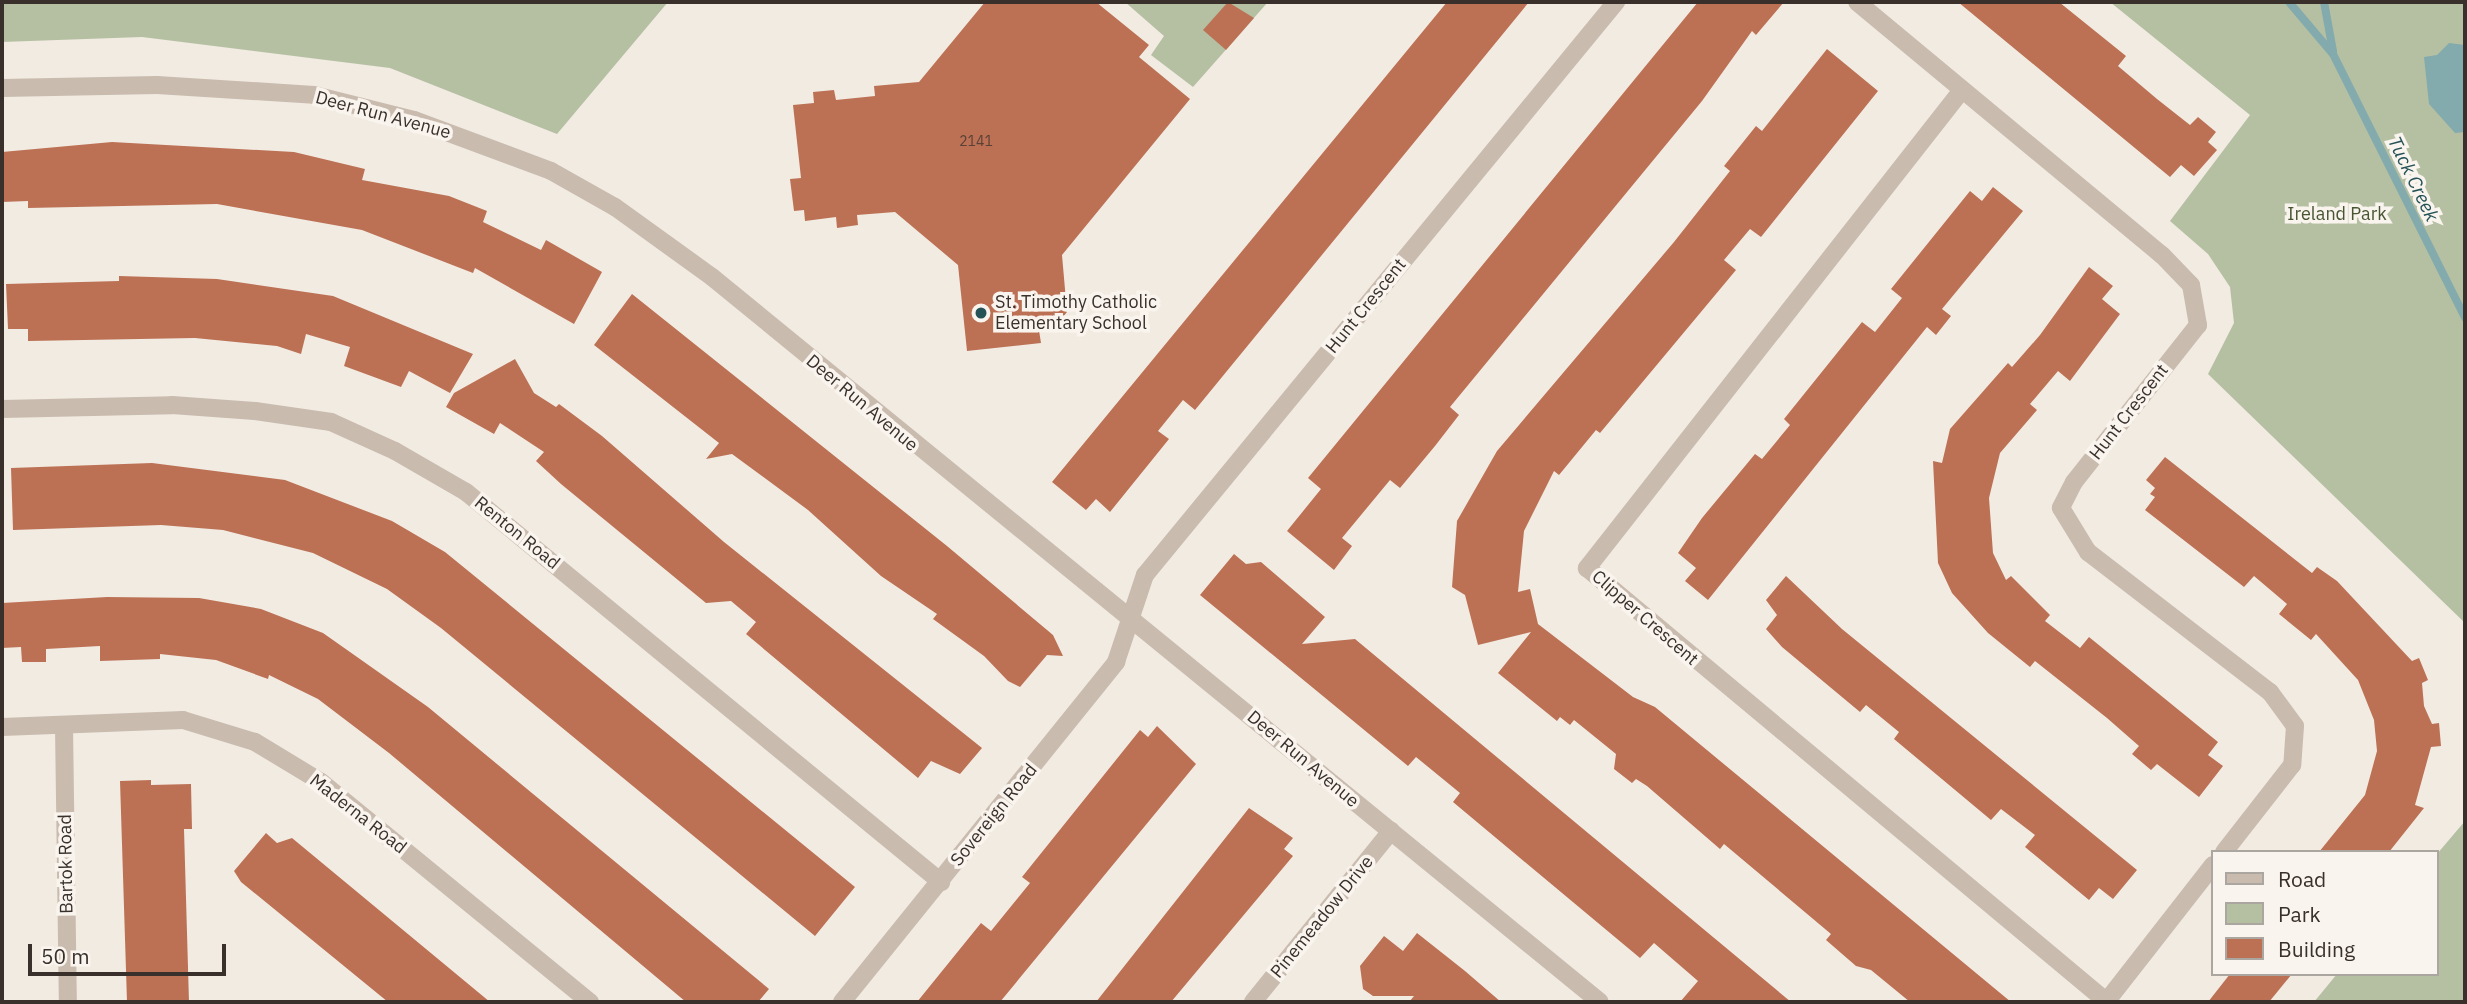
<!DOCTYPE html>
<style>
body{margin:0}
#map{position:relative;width:2467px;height:1004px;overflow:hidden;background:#f2ebe2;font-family:"IBM Plex Sans",sans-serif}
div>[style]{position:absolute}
.green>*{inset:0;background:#b5c0a2}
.water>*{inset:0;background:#83aaad}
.stream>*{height:8px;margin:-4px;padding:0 4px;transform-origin:4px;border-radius:4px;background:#83aaad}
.building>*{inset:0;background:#bc7155}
.street>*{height:18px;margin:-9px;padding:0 9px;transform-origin:9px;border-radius:9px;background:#c9bbae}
.dots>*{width:19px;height:19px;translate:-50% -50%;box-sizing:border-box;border:4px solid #f9f4ee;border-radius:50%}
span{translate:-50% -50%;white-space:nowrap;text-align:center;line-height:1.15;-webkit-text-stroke:7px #f9f4ee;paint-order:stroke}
.number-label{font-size:14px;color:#5a4036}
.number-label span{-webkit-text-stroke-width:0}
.street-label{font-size:18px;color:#39302c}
.park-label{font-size:18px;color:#475531}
.poi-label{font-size:18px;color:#39302c}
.left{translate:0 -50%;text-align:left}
.water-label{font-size:19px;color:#245257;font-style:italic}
.frame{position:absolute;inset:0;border:4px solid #39302c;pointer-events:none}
.legend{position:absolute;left:2211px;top:850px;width:228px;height:126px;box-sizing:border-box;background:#f9f4ee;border:2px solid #aca6a0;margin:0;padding:9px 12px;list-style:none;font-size:21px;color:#39302c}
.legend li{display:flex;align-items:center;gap:14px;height:35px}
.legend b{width:35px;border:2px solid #aca6a0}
.scale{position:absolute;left:28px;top:944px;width:198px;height:32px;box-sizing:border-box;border:4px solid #39302c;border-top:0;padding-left:9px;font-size:21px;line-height:24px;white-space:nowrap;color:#39302c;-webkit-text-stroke:5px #f9f4ee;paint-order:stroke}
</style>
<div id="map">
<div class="green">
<div style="clip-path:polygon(2px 2px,668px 2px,557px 134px,390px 68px,142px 37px,2px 42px)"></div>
<div style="clip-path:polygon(1125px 2px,1268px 2px,1193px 87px,1151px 55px,1164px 36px)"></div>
<div style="clip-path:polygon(2110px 2px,2465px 2px,2465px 623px,2208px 374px,2234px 323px,2230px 287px,2208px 254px,2170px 221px,2250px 115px)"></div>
<div style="clip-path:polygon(2465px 821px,2465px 1002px,2314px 1002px,2337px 974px,2437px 974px,2437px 854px)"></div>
</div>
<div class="water">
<div style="clip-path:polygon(2449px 43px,2465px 45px,2465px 132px,2455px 133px,2429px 104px,2424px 57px,2437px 55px)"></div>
</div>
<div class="stream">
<div style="left:2289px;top:2px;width:68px;rotate:49.8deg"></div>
<div style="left:2333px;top:54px;width:295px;rotate:63.4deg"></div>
<div style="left:2324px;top:2px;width:50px;rotate:79.6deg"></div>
</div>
<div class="building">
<div style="clip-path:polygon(985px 2px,1096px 2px,1149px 45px,1139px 57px,1190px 99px,1062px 255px,1067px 312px,1059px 322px,1038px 324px,1041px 343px,967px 351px,958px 265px,895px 212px,857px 215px,858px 225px,837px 228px,836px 217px,805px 221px,804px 210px,794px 211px,790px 179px,801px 178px,793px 105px,814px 103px,813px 92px,834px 90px,836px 100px,875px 96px,874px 86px,919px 82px)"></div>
<div style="clip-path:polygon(1228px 2px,1254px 18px,1226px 50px,1203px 30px)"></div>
<div style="clip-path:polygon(1447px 2px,1529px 2px,1195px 410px,1183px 400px,1158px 431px,1169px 439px,1110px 512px,1096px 499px,1086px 510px,1052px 482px)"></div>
<div style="clip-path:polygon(1698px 2px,1784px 2px,1756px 35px,1752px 31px,1702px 101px,1450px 407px,1459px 415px,1435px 446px,1400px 488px,1390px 480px,1342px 538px,1352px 546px,1334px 570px,1287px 531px,1321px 489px,1308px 478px)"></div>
<div style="clip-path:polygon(1958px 2px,2059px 2px,2126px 56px,2118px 66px,2157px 99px,2190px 125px,2198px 117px,2216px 132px,2208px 142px,2217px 150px,2194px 176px,2181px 165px,2170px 177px)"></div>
<div style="clip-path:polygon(1827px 49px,1878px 91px,1761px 237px,1750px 229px,1724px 260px,1736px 270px,1600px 433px,1596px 430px,1559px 475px,1554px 471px,1524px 531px,1518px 592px,1530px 589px,1538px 624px,1633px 697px,1655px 707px,2011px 1002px,1910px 1002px,1871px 970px,1856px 966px,1826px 940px,1831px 934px,1724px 844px,1720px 849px,1647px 786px,1636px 779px,1632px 783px,1614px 769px,1616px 754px,1574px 720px,1570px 725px,1560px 717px,1557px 721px,1498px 673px,1531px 632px,1478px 645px,1465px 595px,1452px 587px,1457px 521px,1497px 451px,1674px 242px,1730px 171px,1724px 166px,1756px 126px,1762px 131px)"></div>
<div style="clip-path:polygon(112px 142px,294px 152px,365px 169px,362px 180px,449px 196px,487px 211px,483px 222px,541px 250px,546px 240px,602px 272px,574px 324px,475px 268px,473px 273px,362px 230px,217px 204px,28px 208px,28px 201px,2px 202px,2px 152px)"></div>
<div style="clip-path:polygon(1993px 187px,2023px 211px,1942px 309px,1951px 316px,1936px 335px,1927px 327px,1708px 600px,1685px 581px,1696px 568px,1678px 553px,1702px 518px,1755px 454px,1762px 459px,1790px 425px,1784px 419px,1862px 322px,1875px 332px,1902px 298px,1891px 289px,1970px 191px,1982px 201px)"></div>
<div style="clip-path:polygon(2089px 267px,2113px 286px,2102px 299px,2120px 314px,2070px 381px,2058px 371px,2030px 404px,2037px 410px,2000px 453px,1989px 498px,1993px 553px,2006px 580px,2011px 576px,2050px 615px,2045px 621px,2080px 648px,2089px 637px,2218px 742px,2208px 755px,2223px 766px,2199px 797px,2157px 764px,2151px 770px,2132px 754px,2139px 746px,2107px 718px,2035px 661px,2030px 667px,1988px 633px,1952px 593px,1938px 563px,1933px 461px,1942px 463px,1950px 429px,2008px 363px,2012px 367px,2040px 335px)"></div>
<div style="clip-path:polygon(119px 276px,217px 279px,333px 296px,473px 354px,450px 393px,409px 371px,401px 387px,344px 366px,350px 347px,306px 334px,301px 354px,277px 346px,195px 338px,28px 341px,28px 329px,8px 329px,6px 284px,119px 281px)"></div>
<div style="clip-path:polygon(632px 294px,947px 546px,1053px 635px,1063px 656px,1047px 655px,1020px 687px,1008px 681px,984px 656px,933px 619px,937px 614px,881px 576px,808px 510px,732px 454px,706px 459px,719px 443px,594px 345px)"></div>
<div style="clip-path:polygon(515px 359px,534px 393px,556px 407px,559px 404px,602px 436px,724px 542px,982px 748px,960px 774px,931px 761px,918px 778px,746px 634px,756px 622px,731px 601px,706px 603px,561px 484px,536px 461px,544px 452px,500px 423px,494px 434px,446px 407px,454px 393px)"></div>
<div style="clip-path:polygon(2165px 457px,2312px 573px,2317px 567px,2337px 581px,2412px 661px,2419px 658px,2428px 680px,2422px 683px,2424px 706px,2432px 724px,2439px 723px,2441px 746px,2431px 747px,2415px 805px,2424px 808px,2389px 852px,2319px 852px,2365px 795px,2377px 751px,2374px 720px,2358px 680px,2316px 634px,2311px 640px,2279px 614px,2287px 604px,2254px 576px,2244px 587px,2145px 510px,2155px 497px,2150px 494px,2155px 488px,2146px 480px)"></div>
<div style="clip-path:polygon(152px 463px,285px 480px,392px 521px,445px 552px,855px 887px,815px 936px,441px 628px,387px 589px,313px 553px,223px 530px,161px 525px,13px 530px,11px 468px)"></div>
<div style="clip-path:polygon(1234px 554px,1246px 564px,1261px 562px,1325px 617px,1302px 644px,1355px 639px,1791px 1002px,1680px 1002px,1698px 981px,1654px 943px,1640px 958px,1453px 802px,1460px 793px,1416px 757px,1408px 766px,1200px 595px)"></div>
<div style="clip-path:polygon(1786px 576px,1842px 629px,2137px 870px,2113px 899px,2099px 888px,2089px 900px,2025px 847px,2035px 835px,2001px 809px,1991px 820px,1894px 739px,1899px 732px,1866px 705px,1860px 712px,1782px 647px,1766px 629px,1777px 615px,1766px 600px)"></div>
<div style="clip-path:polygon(107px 597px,199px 598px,261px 609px,323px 633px,428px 707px,769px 989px,758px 1002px,686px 1002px,389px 753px,318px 699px,269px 675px,268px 679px,216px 660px,160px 654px,160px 659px,100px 661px,100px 646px,46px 649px,46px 662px,22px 662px,21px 647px,2px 648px,2px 603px)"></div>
<div style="clip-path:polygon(1157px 726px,1196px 764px,1000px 1002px,917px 1002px,981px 923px,991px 931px,1030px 883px,1022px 877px,1140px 730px,1148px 737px)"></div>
<div style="clip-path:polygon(151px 780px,151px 785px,191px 784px,192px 829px,184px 829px,189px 1002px,127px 1002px,120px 781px)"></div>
<div style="clip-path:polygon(1249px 808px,1293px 838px,1284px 849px,1293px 856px,1171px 1002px,1096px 1002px)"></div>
<div style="clip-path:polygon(266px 833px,277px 843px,292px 838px,490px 1002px,388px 1002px,241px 882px,234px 871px)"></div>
<div style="clip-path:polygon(1417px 933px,1465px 971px,1501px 1002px,1409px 1002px,1414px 996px,1373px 996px,1363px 989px,1360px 966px,1384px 936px,1403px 951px)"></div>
<div style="clip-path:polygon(2230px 974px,2292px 974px,2269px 1002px,2208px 1002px)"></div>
</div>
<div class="street">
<div style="left:1857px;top:2px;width:396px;rotate:39.7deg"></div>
<div style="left:2162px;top:255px;width:42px;rotate:46deg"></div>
<div style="left:2191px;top:285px;width:41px;rotate:80.1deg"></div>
<div style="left:2198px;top:325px;width:200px;rotate:128.3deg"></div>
<div style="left:2074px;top:482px;width:29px;rotate:117deg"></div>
<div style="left:2061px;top:508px;width:52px;rotate:58.5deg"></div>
<div style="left:2088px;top:552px;width:230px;rotate:37.6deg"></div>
<div style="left:2270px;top:692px;width:42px;rotate:53.7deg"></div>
<div style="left:2295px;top:726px;width:39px;rotate:94deg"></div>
<div style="left:2292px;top:765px;width:110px;rotate:128deg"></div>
<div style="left:2px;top:88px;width:155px;rotate:-1.1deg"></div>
<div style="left:157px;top:85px;width:157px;rotate:3.6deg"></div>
<div style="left:314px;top:95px;width:103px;rotate:14deg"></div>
<div style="left:414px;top:120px;width:146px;rotate:20.4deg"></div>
<div style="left:551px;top:171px;width:73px;rotate:29.4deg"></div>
<div style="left:615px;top:207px;width:120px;rotate:35.8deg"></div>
<div style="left:712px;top:277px;width:1146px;rotate:39.23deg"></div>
<div style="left:1962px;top:90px;width:608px;rotate:128.11deg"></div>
<div style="left:1587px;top:568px;width:676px;rotate:39.84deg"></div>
<div style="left:2px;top:409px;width:170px;rotate:-1.3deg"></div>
<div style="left:172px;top:405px;width:83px;rotate:4.1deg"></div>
<div style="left:255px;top:411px;width:77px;rotate:8.2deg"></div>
<div style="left:331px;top:422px;width:70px;rotate:24.4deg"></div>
<div style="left:395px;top:451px;width:82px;rotate:30deg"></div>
<div style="left:466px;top:492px;width:615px;rotate:39.39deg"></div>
<div style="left:64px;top:726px;width:276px;rotate:89.2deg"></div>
<div style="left:2px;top:727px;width:181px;rotate:-2.2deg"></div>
<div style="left:183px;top:720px;width:75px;rotate:17deg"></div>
<div style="left:255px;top:742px;width:77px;rotate:31.2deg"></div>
<div style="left:321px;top:782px;width:348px;rotate:39.3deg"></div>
<div style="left:842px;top:1002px;width:437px;rotate:-51.1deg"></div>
<div style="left:1116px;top:662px;width:92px;rotate:-71.6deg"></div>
<div style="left:1145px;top:575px;width:742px;rotate:-50.58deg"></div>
<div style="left:1253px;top:1002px;width:220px;rotate:-51.1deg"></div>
<div style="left:2106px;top:1002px;width:174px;rotate:-52deg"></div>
</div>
<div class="dots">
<div style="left:981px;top:313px;background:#245257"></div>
</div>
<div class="number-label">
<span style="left:976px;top:141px">2141</span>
</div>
<div class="street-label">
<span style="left:383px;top:115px;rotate:15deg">Deer Run Avenue</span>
<span style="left:1366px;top:306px;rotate:-51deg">Hunt Crescent</span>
<span style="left:862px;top:403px;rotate:40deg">Deer Run Avenue</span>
<span style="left:2129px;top:412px;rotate:-52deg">Hunt Crescent</span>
<span style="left:517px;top:533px;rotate:39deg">Renton Road</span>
<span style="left:1645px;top:618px;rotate:41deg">Clipper Crescent</span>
<span style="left:1303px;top:759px;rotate:40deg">Deer Run Avenue</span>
<span style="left:358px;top:814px;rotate:38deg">Maderna Road</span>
<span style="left:994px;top:815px;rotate:-51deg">Sovereign Road</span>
<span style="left:66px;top:864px;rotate:-91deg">Bartok Road</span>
<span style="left:1322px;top:917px;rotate:-51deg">Pinemeadow Drive</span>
</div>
<div class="park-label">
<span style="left:2337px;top:214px">Ireland Park</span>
</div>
<div class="poi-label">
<span class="left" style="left:995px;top:313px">St. Timothy Catholic<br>Elementary School</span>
</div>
<div class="water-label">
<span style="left:2413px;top:179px;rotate:64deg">Tuck Creek</span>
</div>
<div class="frame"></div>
<ul class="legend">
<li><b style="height:9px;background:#c9bbae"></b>Road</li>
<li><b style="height:19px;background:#b5c0a2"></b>Park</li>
<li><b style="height:19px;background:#bc7155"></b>Building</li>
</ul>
<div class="scale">50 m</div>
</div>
